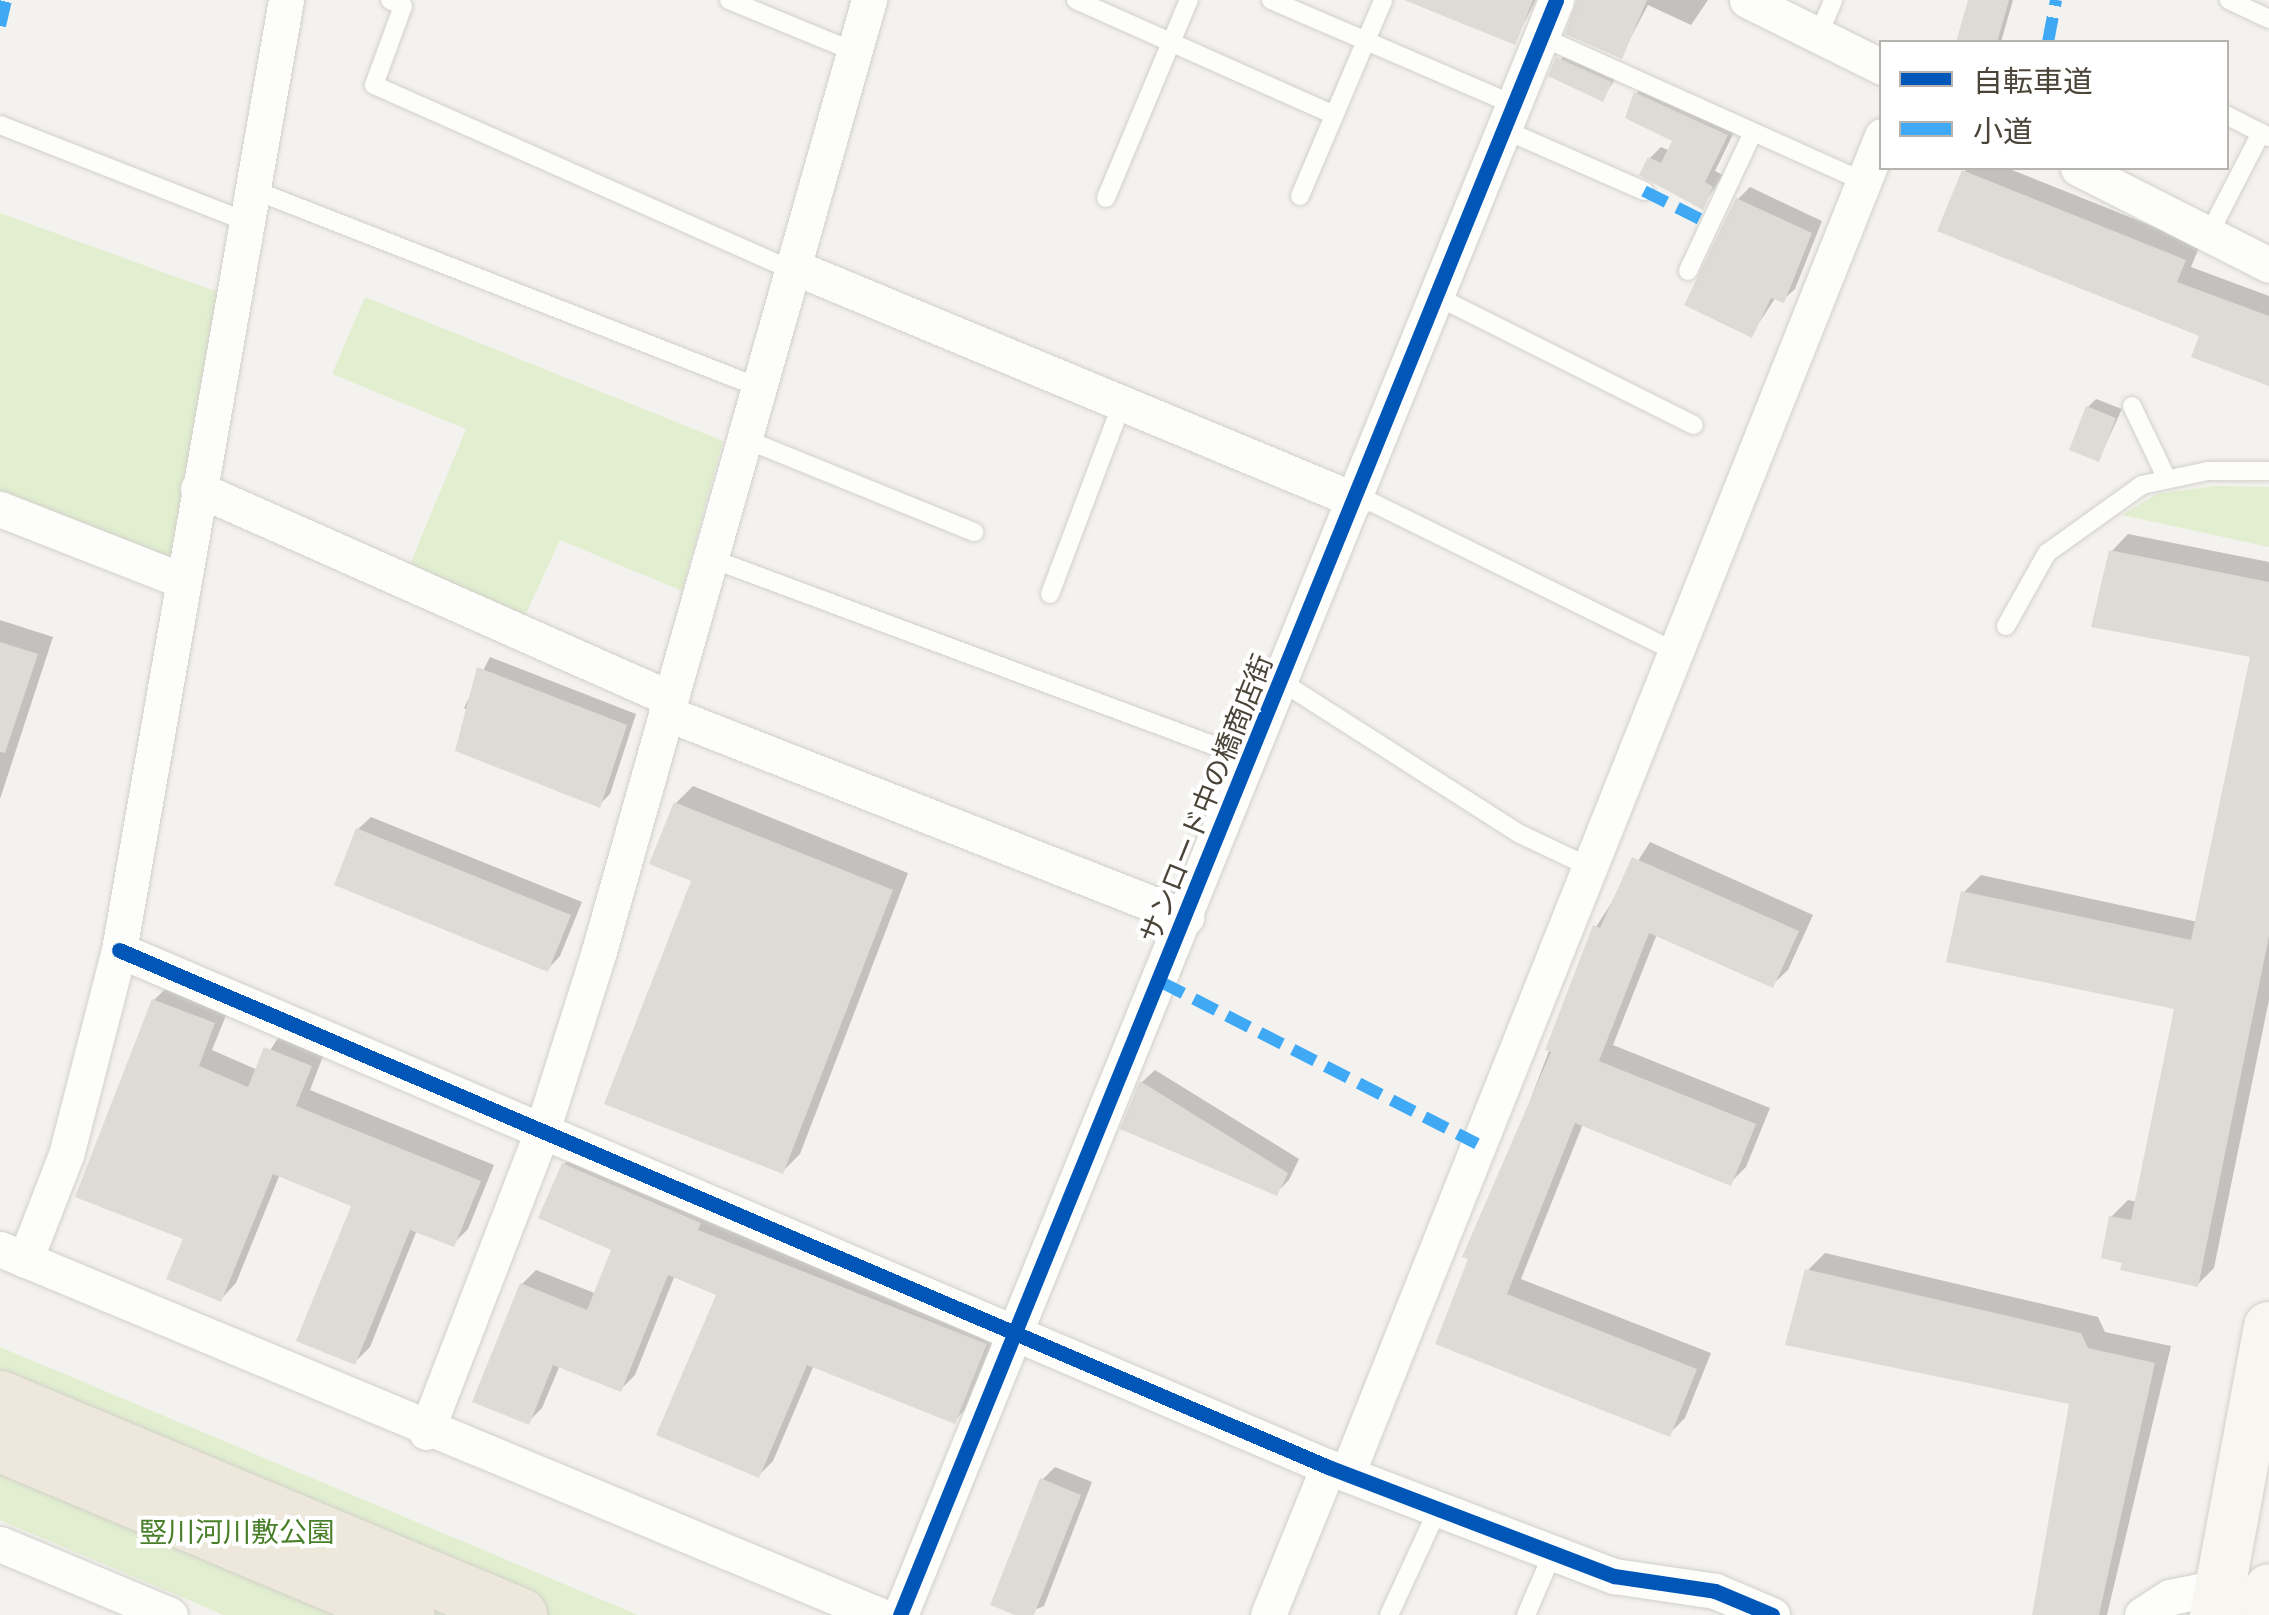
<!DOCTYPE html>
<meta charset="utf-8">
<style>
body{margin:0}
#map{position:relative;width:2269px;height:1615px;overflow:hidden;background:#f4f2ee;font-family:Arial,"Noto Sans JP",sans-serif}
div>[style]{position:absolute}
.green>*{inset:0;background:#e1eecf}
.shadow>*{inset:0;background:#0003}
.building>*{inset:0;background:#dedbd6}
.roads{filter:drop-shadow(0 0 2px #d2d0cb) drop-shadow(0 0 2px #d2d0cb)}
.service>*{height:18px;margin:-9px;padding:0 9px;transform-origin:9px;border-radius:9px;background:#fdfdfc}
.minor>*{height:35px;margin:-17.5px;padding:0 17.5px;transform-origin:17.5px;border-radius:17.5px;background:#fdfdfc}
.secondary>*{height:50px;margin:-25px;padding:0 25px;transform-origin:25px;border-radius:25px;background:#f7f6f1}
.motorway>*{height:55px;margin:-27.5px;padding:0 27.5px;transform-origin:27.5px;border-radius:27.5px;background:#ede8db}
.quiet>*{height:12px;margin-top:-6px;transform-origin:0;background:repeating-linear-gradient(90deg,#3fa9f5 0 25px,transparent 0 37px)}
.cycleway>*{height:15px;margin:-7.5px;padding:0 7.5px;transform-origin:7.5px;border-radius:7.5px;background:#0057b8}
span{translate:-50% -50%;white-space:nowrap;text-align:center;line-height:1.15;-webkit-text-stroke:8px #fff;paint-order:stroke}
.street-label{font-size:28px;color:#4b4439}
.park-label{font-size:28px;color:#4a7f2a}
.legend{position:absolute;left:1879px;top:40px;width:350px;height:130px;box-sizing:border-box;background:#fff;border:2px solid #b7b4b0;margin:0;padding:12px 18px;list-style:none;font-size:30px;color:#4b4439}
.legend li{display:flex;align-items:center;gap:20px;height:50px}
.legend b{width:50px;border:2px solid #b7b4b0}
</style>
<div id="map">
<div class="green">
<div style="clip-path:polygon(0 213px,223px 294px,177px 555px,166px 564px,0 494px)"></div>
<div style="clip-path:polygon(365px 297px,723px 441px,682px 591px,560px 540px,524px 618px,409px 567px,466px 429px,332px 374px)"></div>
<div style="clip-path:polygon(2215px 486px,2269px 487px,2269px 547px,2122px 515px,2157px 494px)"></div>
<div style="clip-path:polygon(0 1347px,638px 1615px,224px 1615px,0 1520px)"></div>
</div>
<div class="shadow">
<div style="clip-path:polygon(1448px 0,1536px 0,1514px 42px)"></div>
<div style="clip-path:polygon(1579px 0,1708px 0,1691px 25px,1648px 5px,1621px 56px)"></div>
<div style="clip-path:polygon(1971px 0,2013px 0,2001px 42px,1959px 42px)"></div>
<div style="clip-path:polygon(1570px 50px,1622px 69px,1602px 99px,1557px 63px)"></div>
<div style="clip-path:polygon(1647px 82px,1738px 124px,1715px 171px,1723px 175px,1702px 207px,1650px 158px,1661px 147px,1670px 151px,1675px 140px,1636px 94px)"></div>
<div style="clip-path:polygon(1968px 168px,2007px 168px,2200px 245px,2191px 267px,2269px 296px,2269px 384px,1964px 172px)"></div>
<div style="clip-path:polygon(1750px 187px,1822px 221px,1795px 289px,1783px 300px,1776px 297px,1751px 335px,1738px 199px)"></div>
<div style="clip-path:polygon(2096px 399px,2122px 409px,2099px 459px,2088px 407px)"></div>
<div style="clip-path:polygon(2128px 534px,2269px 562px,2269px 1000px,2214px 1268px,2197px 1285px,2125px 1261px,2111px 1217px,2128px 1200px,2138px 1202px,2177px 1008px,1964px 892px,1981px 875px,2198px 922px,2253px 655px,2111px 552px)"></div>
<div style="clip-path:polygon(0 620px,53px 637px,0 799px)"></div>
<div style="clip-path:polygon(490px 657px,636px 714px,610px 794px,599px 805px,464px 708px)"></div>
<div style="clip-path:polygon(693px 786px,908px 873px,800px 1154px,783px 1171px,676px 803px)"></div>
<div style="clip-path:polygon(371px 817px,582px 902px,560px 956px,548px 969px,358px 829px)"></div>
<div style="clip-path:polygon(1650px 842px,1813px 915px,1788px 970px,1772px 985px,1657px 934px,1613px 1045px,1770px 1108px,1746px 1167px,1730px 1183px,1583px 1124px,1521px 1279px,1711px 1353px,1685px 1418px,1669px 1434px,1438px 1343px,1596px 927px)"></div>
<div style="clip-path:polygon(169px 985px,229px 1008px,212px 1050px,258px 1070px,281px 1033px,325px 1051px,310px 1090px,494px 1165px,468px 1229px,453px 1244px,417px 1230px,370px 1347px,355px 1362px,354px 1204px,280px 1174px,236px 1283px,221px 1299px,186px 1237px,154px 1000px)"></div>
<div style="clip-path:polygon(1155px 1070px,1299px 1159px,1289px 1180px,1276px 1193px,1124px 1128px,1142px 1082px)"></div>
<div style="clip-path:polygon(579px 1150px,999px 1330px,968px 1407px,954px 1421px,814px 1365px,773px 1461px,759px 1475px,719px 1294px,675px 1275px,635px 1375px,621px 1389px,560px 1365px,542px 1408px,528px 1422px,522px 1284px,536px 1270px,597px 1294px,614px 1249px,564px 1164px)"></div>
<div style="clip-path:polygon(1825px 1253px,2098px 1317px,2105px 1332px,2171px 1346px,2107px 1615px,2035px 1615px,2072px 1402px,1808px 1270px)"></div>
<div style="clip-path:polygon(1055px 1467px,1092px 1482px,1044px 1606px,1022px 1615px,1042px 1480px)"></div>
</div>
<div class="building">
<div style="clip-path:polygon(1404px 0,1533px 0,1515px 45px)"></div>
<div style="clip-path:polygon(1577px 0,1647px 0,1622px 59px,1565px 34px)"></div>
<div style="clip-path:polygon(1968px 0,2009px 0,1997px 42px,1956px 42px)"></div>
<div style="clip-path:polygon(1556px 57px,1612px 82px,1603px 102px,1548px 76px)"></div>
<div style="clip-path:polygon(1634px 92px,1728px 135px,1705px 182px,1713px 187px,1703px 210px,1639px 175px,1648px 157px,1661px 163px,1672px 141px,1625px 118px)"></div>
<div style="clip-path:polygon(1962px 170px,2186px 260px,2177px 282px,2269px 316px,2269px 386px,2191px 357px,2199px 336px,1937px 231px)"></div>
<div style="clip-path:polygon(1736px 198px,1812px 233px,1784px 303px,1771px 298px,1752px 338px,1684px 305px)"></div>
<div style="clip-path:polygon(2086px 406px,2116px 418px,2099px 462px,2069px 450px)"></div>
<div style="clip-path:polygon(2109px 550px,2269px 582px,2269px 936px,2198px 1287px,2120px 1270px,2122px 1263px,2101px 1258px,2109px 1216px,2131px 1220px,2174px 1009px,1946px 962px,1961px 891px,2191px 940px,2250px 657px,2091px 627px)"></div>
<div style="clip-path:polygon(0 642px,38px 654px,5px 753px,0 752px)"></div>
<div style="clip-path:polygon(477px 667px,627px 725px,600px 808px,455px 751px)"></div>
<div style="clip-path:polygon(674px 802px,893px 890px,783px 1174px,604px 1104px,691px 881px,649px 864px)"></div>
<div style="clip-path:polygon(356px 828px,571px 915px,548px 972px,334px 885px)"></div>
<div style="clip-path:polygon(1632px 857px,1799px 931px,1773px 988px,1649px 933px,1599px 1061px,1756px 1124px,1731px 1186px,1575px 1123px,1507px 1294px,1697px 1369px,1670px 1437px,1435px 1344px,1468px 1259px,1462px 1257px,1551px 1052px,1545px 1050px,1593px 925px,1600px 928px)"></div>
<div style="clip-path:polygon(152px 999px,215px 1023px,199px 1066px,248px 1087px,264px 1047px,312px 1066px,296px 1106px,481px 1181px,454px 1247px,410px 1230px,355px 1365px,296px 1341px,351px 1206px,273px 1174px,221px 1302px,166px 1279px,183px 1239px,75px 1197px)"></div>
<div style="clip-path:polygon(1140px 1081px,1288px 1173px,1277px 1196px,1120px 1129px)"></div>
<div style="clip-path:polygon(562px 1163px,701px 1223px,698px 1230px,987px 1344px,955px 1424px,807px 1365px,759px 1478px,656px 1435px,716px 1295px,668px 1275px,621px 1392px,553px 1365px,529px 1425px,472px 1402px,520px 1283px,587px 1310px,611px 1250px,538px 1218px)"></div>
<div style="clip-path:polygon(1805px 1269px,2081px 1333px,2088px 1348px,2155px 1363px,2099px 1615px,2032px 1615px,2069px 1404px,1785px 1345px)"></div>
<div style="clip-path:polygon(1040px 1478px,1081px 1495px,1034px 1615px,1015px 1615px,990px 1605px)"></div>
</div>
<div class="roads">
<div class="service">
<div style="left:390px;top:0;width:14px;rotate:25deg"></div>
<div style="left:403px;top:6px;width:84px;rotate:110.2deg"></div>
<div style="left:374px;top:85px;width:457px;rotate:23.9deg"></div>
<div style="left:729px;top:0;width:136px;rotate:22.4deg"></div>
<div style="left:1076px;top:0;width:282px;rotate:24deg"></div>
<div style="left:1271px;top:0;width:266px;rotate:23.3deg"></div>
<div style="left:2229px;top:0;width:44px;rotate:25.4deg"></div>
<div style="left:1818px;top:36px;width:39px;rotate:-67deg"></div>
<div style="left:1542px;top:37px;width:337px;rotate:24.2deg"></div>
<div style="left:2226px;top:115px;width:48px;rotate:27.1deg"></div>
<div style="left:0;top:125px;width:266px;rotate:21.4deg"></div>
<div style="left:1505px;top:130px;width:152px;rotate:23.7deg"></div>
<div style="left:254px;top:190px;width:541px;rotate:21.35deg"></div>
<div style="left:1300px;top:196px;width:213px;rotate:-67deg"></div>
<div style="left:1106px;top:198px;width:215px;rotate:-67.3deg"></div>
<div style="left:2209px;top:234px;width:114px;rotate:-62.8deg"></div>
<div style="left:1688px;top:271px;width:153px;rotate:-64.9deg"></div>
<div style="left:1438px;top:297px;width:286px;rotate:26.6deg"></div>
<div style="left:2132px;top:406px;width:79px;rotate:64.4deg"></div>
<div style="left:740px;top:437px;width:253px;rotate:22.1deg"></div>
<div style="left:1357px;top:495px;width:356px;rotate:26.2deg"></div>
<div style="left:707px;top:557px;width:579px;rotate:20.41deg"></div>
<div style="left:1050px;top:594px;width:204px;rotate:-69.3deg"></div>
<div style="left:2006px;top:626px;width:84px;rotate:-60.7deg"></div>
<div style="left:2047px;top:553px;width:117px;rotate:-35.6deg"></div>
<div style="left:2142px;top:485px;width:67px;rotate:-12deg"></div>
<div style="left:2208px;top:471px;width:61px"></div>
<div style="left:1282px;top:682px;width:282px;rotate:32.6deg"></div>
<div style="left:1520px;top:834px;width:80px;rotate:25.3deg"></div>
<div style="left:1389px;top:1615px;width:119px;rotate:-65.2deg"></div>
<div style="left:1526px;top:1615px;width:65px;rotate:-66.6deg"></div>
</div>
<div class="minor">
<div style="left:1747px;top:0;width:151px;rotate:26.4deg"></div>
<div style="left:2078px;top:168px;width:214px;rotate:26.9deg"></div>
<div style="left:811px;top:274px;width:589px;rotate:22.56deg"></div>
<div style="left:198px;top:489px;width:515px;rotate:23.93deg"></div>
<div style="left:0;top:509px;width:194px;rotate:21.4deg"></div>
<div style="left:666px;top:713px;width:559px;rotate:21.42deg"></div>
<div style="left:119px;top:950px;width:1315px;rotate:23.15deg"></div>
<div style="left:1328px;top:1467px;width:306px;rotate:20.9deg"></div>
<div style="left:1614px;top:1576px;width:102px;rotate:8.4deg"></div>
<div style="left:1715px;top:1591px;width:62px;rotate:22.8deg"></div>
<div style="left:0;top:1249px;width:952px;rotate:22.61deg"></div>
<div style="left:25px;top:1260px;width:113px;rotate:-68.7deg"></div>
<div style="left:66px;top:1155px;width:212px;rotate:-75.5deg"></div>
<div style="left:119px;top:950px;width:965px;rotate:-80.03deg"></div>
<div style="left:426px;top:1432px;width:323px;rotate:-68.9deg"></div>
<div style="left:542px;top:1131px;width:189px;rotate:-72.4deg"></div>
<div style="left:599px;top:951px;width:989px;rotate:-74.15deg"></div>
<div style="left:1347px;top:1474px;width:1441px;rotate:-68.21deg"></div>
<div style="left:0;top:1544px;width:184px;rotate:22.7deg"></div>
<div style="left:900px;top:1615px;width:1743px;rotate:-67.89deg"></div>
<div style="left:1268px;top:1615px;width:160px;rotate:-67.9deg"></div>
<div style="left:2142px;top:1615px;width:33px;rotate:-33deg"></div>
<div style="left:2170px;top:1597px;width:51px;rotate:-11.3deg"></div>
</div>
<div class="secondary">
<div style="left:2215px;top:1615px;width:293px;rotate:-79.4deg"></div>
<div style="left:2265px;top:1615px;width:26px;rotate:-81deg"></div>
</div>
<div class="motorway">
<div style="left:0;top:1398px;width:563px;rotate:22.69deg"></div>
<div style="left:0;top:1444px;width:441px;rotate:22.8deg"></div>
</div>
</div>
<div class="quiet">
<div style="left:0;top:26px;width:27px;rotate:-77deg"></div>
<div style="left:2048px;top:42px;width:43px;rotate:-79.2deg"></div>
<div style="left:1644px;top:191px;width:74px;rotate:26.6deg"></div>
<div style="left:1161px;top:982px;width:355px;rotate:27.1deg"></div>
</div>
<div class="cycleway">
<div style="left:119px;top:950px;width:1315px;rotate:23.15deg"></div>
<div style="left:1328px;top:1467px;width:306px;rotate:20.9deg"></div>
<div style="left:1614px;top:1576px;width:102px;rotate:8.4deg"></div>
<div style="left:1715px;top:1591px;width:62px;rotate:22.8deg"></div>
<div style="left:900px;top:1615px;width:1743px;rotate:-67.89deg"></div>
</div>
<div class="street-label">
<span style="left:1207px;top:799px;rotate:-68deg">サンロード中の橋商店街</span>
</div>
<div class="park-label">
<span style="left:237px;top:1533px">竪川河川敷公園</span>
</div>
<ul class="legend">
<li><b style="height:12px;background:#0057b8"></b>自転車道</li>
<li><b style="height:12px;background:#3fa9f5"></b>小道</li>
</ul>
</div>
